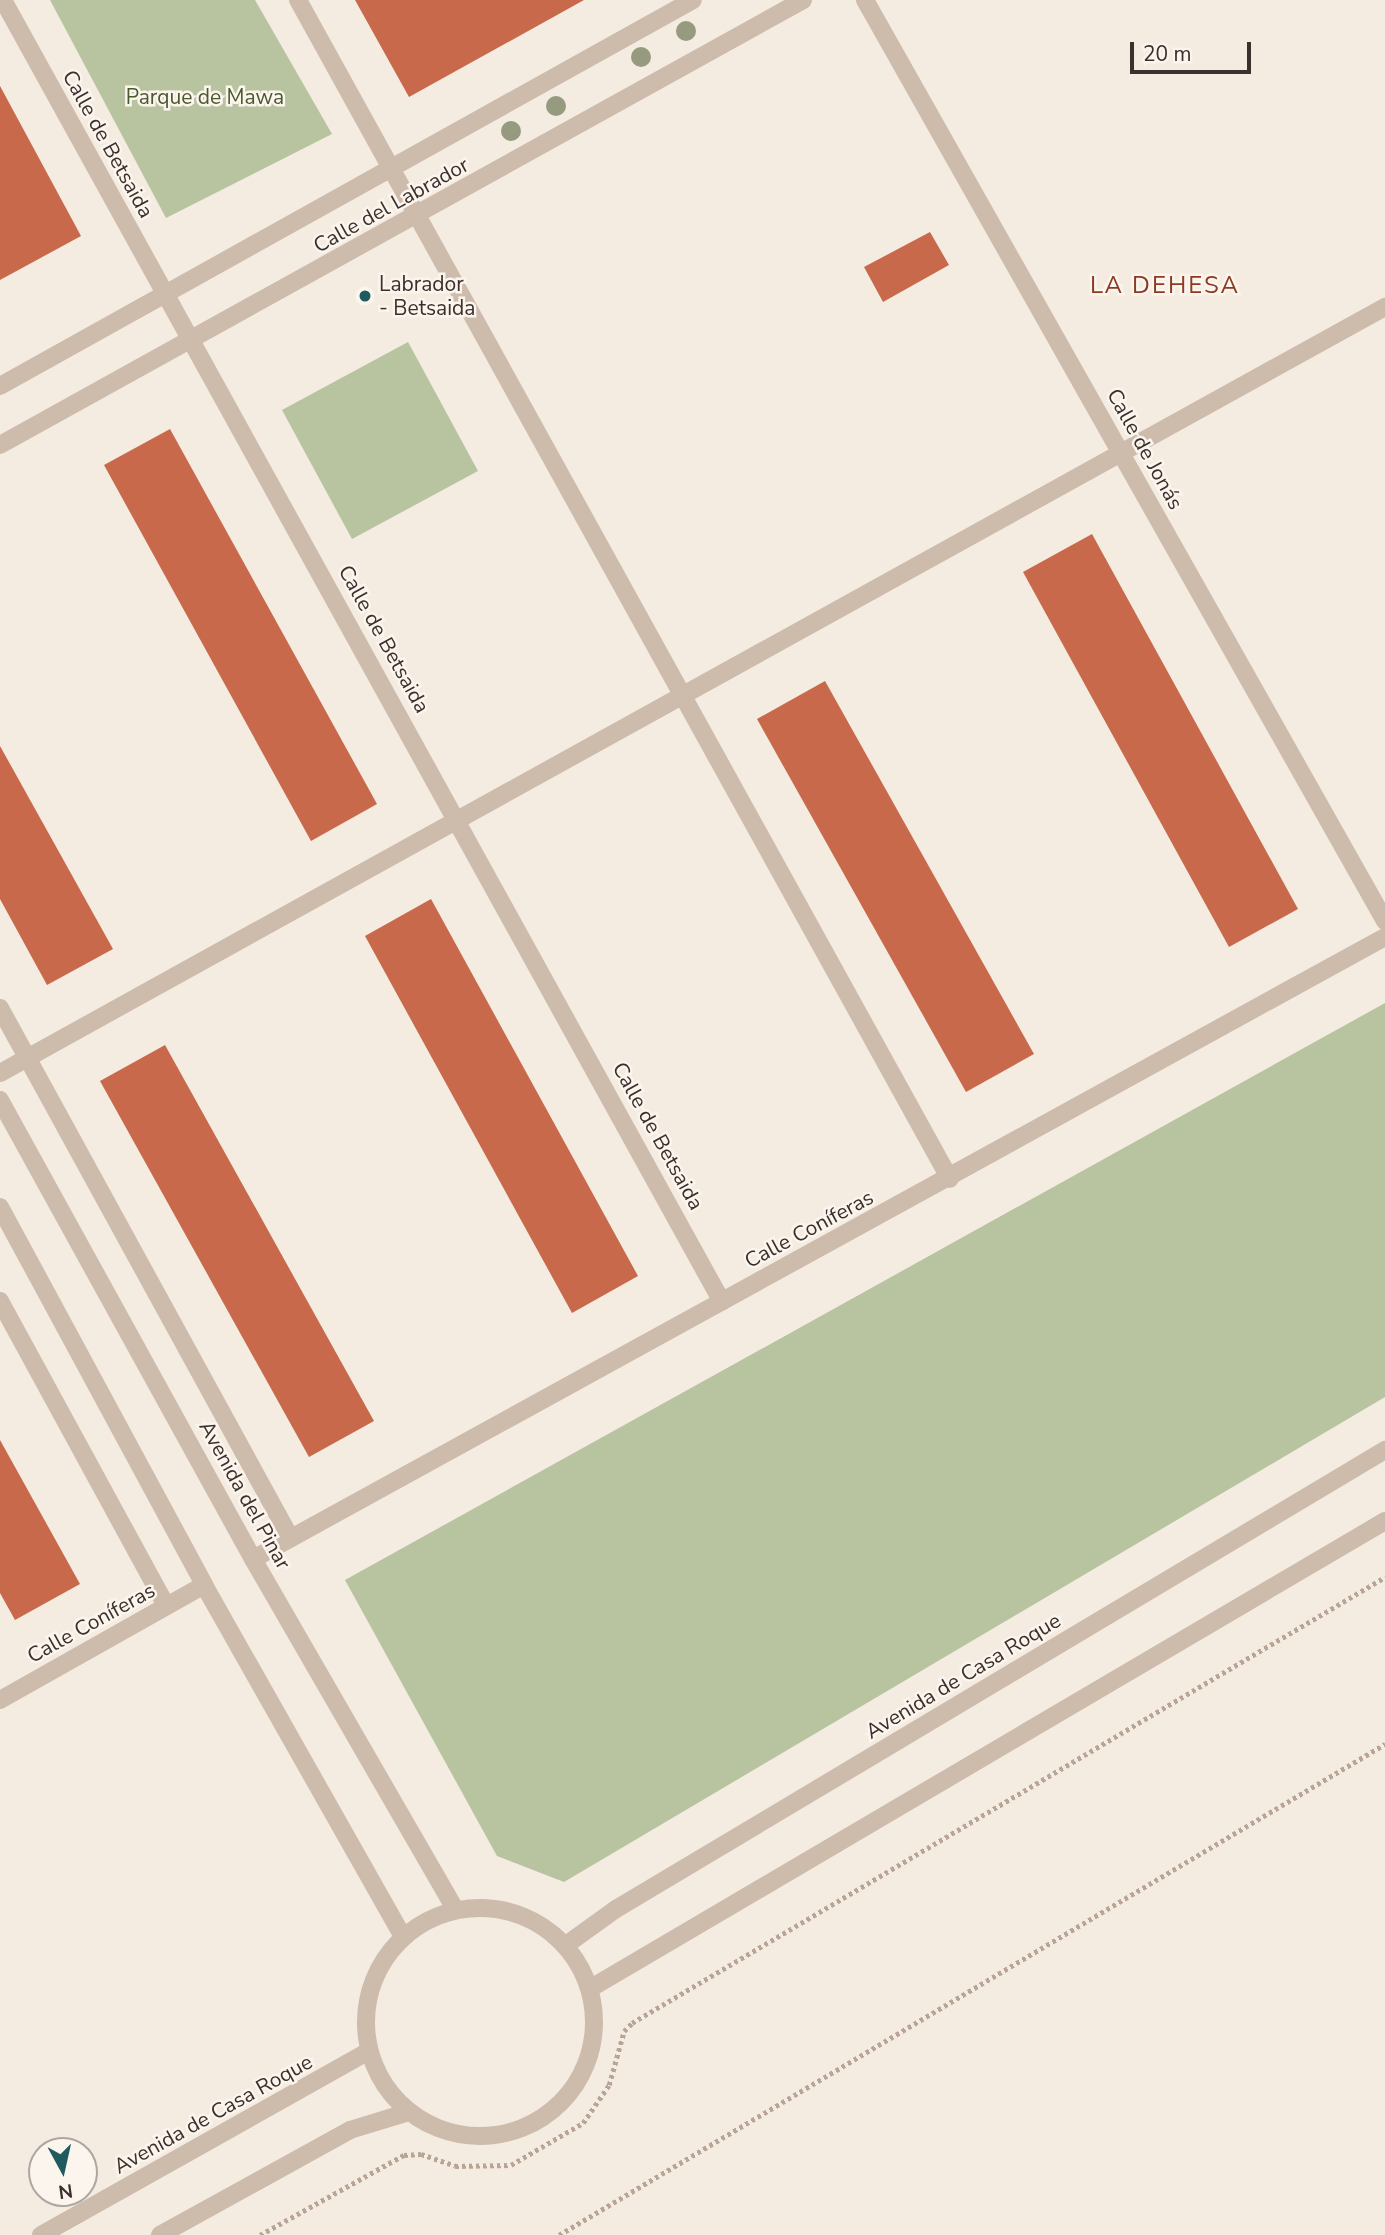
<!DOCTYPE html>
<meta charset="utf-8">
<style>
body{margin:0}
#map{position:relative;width:1385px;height:2235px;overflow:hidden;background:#f4ebe1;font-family:"Nunito Sans",sans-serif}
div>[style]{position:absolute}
.green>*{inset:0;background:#b8c4a0}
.building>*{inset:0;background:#c8694b}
.path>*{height:4.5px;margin-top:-2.25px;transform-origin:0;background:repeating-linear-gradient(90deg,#b9a596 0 3.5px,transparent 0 7px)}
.pedestrian>*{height:18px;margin:-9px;padding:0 9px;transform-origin:9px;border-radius:9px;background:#cdbbac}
.minor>*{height:18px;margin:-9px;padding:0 9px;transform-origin:9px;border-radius:9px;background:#cdbbac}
.minor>.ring{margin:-9px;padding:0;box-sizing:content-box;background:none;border:18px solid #cdbbac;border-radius:50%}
.trees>*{width:20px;height:20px;margin:-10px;border-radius:50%;background:#969b7f}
.dots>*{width:19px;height:19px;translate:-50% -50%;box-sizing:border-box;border:4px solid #fbf5ee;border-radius:50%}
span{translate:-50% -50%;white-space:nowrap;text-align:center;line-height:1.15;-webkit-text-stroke:5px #fbf5ee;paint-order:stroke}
.park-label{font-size:21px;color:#4a5a2e}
.street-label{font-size:21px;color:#3b302b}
.poi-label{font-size:21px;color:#3b302b}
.left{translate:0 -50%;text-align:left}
.quarter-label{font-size:24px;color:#8c3b22;letter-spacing:2px}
.north{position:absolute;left:28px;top:2137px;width:70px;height:70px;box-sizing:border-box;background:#fbf5ee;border:2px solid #aea6a0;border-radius:50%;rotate:172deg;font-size:19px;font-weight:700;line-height:28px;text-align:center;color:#3b302b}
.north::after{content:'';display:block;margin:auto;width:24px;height:32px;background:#1f5a5e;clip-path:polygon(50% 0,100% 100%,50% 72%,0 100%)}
.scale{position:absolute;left:1130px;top:42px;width:121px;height:32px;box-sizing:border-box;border:4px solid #3b302b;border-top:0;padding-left:9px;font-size:21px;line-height:24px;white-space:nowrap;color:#3b302b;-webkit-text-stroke:5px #fbf5ee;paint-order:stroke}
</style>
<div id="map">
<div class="green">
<div style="clip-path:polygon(50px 0,255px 0,332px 134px,166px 218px)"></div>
<div style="clip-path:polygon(408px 342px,478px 471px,352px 539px,282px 410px)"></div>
<div style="clip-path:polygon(1385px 1003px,1385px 1397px,564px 1882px,497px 1856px,345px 1580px)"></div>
</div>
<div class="building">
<div style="clip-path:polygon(355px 0,584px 0,409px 97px)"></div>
<div style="clip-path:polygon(0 86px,81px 236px,0 280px)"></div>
<div style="clip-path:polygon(930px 232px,949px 265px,883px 302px,864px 267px)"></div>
<div style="clip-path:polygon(170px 429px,377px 804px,311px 841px,104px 465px)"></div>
<div style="clip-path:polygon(1092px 534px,1298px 909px,1229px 947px,1023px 572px)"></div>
<div style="clip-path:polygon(825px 681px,1034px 1054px,966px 1092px,757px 719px)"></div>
<div style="clip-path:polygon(0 746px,113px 949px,47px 985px,0 899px)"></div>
<div style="clip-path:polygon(431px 899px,638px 1276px,572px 1313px,365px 936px)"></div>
<div style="clip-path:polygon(165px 1045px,374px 1421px,309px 1457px,100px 1081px)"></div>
<div style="clip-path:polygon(0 1440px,80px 1584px,15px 1620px,0 1593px)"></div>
</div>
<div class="path">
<div style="left:260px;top:2235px;width:165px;rotate:-29.1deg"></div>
<div style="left:404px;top:2155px;width:17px;rotate:-3deg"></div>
<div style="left:421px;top:2154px;width:36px;rotate:19deg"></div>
<div style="left:455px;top:2166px;width:56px;rotate:-1deg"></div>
<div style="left:511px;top:2165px;width:83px;rotate:-30.3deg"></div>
<div style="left:583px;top:2123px;width:46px;rotate:-55.6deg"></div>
<div style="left:609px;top:2085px;width:56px;rotate:-74.5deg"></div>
<div style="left:624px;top:2031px;width:11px;rotate:-45deg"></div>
<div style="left:632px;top:2023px;width:875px;rotate:-30.64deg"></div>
<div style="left:559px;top:2235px;width:961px;rotate:-30.73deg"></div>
</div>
<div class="pedestrian">
<div style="left:0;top:1073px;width:1583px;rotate:-28.95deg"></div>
</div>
<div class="minor">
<div style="left:3px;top:0;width:1487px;rotate:61.09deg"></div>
<div style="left:298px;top:0;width:1347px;rotate:61.06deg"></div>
<div style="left:865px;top:0;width:1058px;rotate:60.55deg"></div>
<div style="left:0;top:386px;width:793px;rotate:-29.12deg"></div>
<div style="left:0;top:445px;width:918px;rotate:-28.99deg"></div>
<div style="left:0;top:1008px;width:603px;rotate:61.27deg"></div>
<div style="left:0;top:1100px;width:524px;rotate:61.14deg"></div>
<div style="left:253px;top:1559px;width:405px;rotate:60deg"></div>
<div style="left:0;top:1207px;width:430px;rotate:61.6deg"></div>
<div style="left:204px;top:1585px;width:404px;rotate:60.5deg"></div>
<div style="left:0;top:1301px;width:347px;rotate:61.4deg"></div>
<div style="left:253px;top:1559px;width:1292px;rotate:-28.79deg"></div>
<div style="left:0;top:1700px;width:234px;rotate:-29.4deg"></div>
<div class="ring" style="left:366px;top:1908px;width:210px;height:210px"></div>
<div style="left:566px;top:1945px;width:62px;rotate:-35.8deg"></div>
<div style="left:616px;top:1909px;width:896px;rotate:-30.83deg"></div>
<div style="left:591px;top:1988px;width:921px;rotate:-30.46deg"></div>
<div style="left:41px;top:2235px;width:376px;rotate:-29.3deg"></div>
<div style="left:160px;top:2235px;width:217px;rotate:-28.9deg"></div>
<div style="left:350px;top:2130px;width:62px;rotate:-17deg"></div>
</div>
<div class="trees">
<div style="left:686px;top:31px"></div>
<div style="left:641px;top:57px"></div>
<div style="left:556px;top:106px"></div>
<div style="left:511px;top:131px"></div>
</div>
<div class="dots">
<div style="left:365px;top:296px;background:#1f5a5e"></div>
</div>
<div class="park-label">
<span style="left:205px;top:97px">Parque de Mawa</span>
</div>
<div class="street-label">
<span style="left:108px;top:144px;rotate:61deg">Calle de Betsaida</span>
<span style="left:391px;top:205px;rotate:-29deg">Calle del Labrador</span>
<span style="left:1145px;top:449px;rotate:61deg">Calle de Jonás</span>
<span style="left:384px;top:639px;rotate:61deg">Calle de Betsaida</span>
<span style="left:658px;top:1136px;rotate:61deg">Calle de Betsaida</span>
<span style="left:809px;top:1229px;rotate:-28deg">Calle Coníferas</span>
<span style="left:245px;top:1495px;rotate:61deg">Avenida del Pinar</span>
<span style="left:91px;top:1623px;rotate:-29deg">Calle Coníferas</span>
<span style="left:963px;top:1676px;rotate:-31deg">Avenida de Casa Roque</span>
<span style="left:213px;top:2114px;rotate:-29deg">Avenida de Casa Roque</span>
</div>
<div class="poi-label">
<span class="left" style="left:379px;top:296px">Labrador<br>- Betsaida</span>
</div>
<div class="quarter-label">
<span style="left:1165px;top:286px">LA DEHESA</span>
</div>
<div class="north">N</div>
<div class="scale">20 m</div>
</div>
